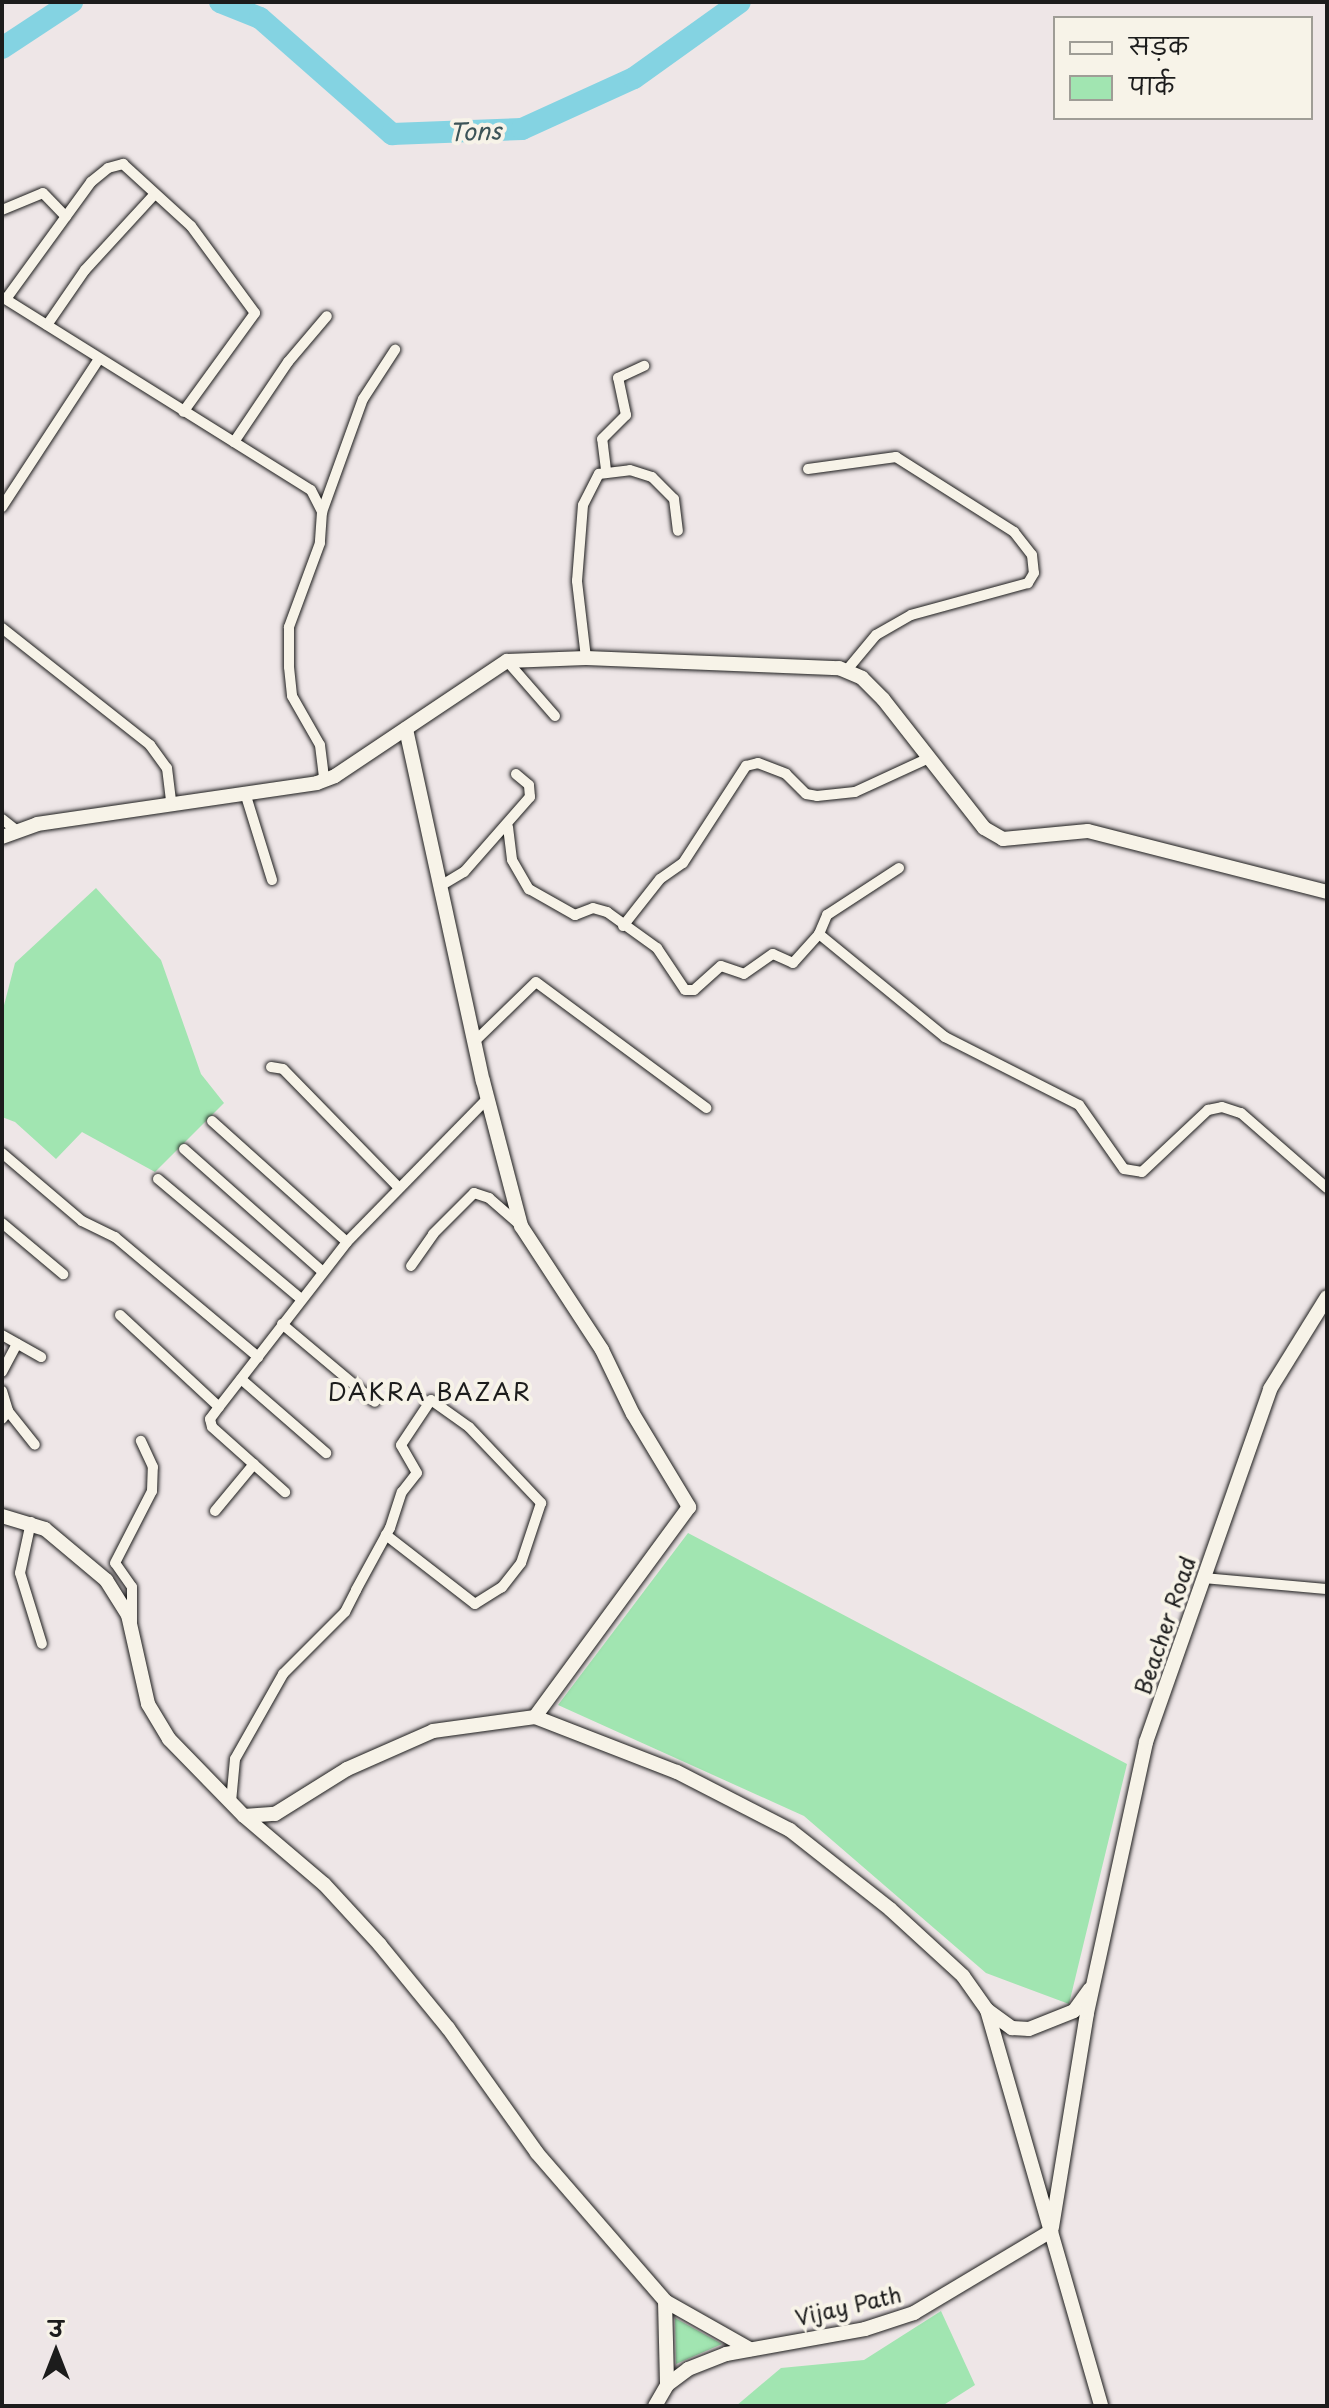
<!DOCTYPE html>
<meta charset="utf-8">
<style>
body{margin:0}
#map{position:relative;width:1329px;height:2408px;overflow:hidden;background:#eee6e7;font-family:"Playpen Sans","Playpen Sans Deva",sans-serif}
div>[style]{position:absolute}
.green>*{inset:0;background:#a1e5b1}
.river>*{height:22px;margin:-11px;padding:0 11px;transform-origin:11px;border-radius:11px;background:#84d3e2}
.roads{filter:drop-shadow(0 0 2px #1c1c1c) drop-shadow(0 0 2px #1c1c1c)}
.street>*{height:10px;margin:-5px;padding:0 5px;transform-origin:5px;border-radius:5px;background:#f7f3e8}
.secondary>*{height:14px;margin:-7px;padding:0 7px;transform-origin:7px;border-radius:7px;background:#f7f3e8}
span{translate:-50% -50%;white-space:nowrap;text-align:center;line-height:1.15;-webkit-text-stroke:8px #f7f3e8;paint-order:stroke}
.street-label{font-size:22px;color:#1c1c1c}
.water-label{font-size:24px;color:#3b5357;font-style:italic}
.neighbourhood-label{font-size:24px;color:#1c1c1c;letter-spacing:2px}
.frame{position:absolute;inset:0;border:4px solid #1c1c1c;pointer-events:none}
.legend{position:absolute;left:1053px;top:16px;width:260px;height:104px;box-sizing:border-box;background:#f7f3e8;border:2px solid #9f9d96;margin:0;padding:10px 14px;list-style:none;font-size:24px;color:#1c1c1c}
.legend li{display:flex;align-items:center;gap:16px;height:40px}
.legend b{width:40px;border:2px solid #9f9d96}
.north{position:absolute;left:16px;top:2312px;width:80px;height:80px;-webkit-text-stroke:6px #f7f3e8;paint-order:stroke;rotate:0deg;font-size:22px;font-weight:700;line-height:32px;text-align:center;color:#1c1c1c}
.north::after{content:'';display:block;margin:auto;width:28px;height:36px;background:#1c1c1c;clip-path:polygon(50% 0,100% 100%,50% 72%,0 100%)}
</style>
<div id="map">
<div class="green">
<div style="clip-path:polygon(96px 888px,161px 960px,201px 1074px,224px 1103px,155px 1172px,82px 1132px,56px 1159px,15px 1122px,2px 1117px,2px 1013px,15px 963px)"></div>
<div style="clip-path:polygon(688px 1533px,1127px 1764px,1069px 2004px,986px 1973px,804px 1816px,558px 1705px)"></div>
<div style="clip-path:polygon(941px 2311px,975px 2385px,942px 2406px,736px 2406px,781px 2368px,864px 2360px)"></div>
<div style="clip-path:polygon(675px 2318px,722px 2344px,676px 2364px)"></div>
</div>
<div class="river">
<div style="left:220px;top:2px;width:43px;rotate:21.8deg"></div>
<div style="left:260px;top:18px;width:176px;rotate:41.3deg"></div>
<div style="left:392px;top:134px;width:130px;rotate:-2.2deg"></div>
<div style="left:522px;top:129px;width:123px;rotate:-24.5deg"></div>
<div style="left:634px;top:78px;width:130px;rotate:-35.6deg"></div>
<div style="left:2px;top:48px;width:84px;rotate:-33.3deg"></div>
</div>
<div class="roads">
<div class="street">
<div style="left:2px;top:210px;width:44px;rotate:-22.5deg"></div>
<div style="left:43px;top:193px;width:33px;rotate:46deg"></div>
<div style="left:2px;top:297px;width:364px;rotate:32deg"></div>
<div style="left:311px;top:490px;width:25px;rotate:63deg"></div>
<div style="left:322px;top:512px;width:31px;rotate:94deg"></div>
<div style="left:320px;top:543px;width:90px;rotate:110.3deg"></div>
<div style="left:289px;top:627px;width:40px;rotate:90deg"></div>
<div style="left:289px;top:667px;width:29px;rotate:84deg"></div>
<div style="left:292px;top:696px;width:56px;rotate:60.3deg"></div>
<div style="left:320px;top:745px;width:35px;rotate:83deg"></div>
<div style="left:6px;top:299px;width:145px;rotate:-54deg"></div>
<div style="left:91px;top:182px;width:22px;rotate:-39deg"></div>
<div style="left:108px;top:168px;width:16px;rotate:-15deg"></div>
<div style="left:123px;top:164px;width:92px;rotate:42.4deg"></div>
<div style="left:191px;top:226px;width:108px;rotate:53.7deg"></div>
<div style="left:255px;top:313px;width:122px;rotate:126deg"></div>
<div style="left:47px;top:325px;width:67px;rotate:-55.4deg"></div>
<div style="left:85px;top:270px;width:103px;rotate:-47.4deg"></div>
<div style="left:234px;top:442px;width:97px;rotate:-56deg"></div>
<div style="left:288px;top:362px;width:60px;rotate:-49.7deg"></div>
<div style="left:808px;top:469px;width:89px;rotate:-7.8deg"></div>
<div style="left:896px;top:457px;width:140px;rotate:32.4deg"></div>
<div style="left:1014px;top:532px;width:29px;rotate:52deg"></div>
<div style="left:1032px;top:555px;width:18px;rotate:84deg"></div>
<div style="left:1034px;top:573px;width:12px;rotate:121deg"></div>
<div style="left:1028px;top:583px;width:121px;rotate:164.7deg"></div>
<div style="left:911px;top:615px;width:40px;rotate:150.3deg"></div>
<div style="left:876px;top:635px;width:47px;rotate:129.8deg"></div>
<div style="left:606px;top:470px;width:31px;rotate:-97deg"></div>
<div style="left:602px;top:439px;width:34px;rotate:-45deg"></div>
<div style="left:626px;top:415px;width:38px;rotate:-102deg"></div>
<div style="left:618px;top:378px;width:29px;rotate:-25deg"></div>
<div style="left:2px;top:507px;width:177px;rotate:-56.8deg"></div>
<div style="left:322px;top:512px;width:120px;rotate:-70.1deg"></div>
<div style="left:363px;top:399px;width:59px;rotate:-56.9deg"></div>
<div style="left:2px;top:628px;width:189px;rotate:38.3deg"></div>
<div style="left:150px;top:745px;width:29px;rotate:54deg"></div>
<div style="left:167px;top:768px;width:38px;rotate:83deg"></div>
<div style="left:586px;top:658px;width:78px;rotate:-96.7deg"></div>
<div style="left:577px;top:581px;width:76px;rotate:-85.5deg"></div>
<div style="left:583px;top:505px;width:35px;rotate:-63deg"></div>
<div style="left:599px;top:474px;width:31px;rotate:-7deg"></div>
<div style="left:630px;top:470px;width:23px;rotate:18deg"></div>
<div style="left:652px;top:477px;width:31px;rotate:45deg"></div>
<div style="left:674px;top:499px;width:32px;rotate:83deg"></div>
<div style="left:507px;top:661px;width:73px;rotate:48.9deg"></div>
<div style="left:246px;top:796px;width:88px;rotate:72.8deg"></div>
<div style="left:2px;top:819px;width:18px;rotate:38deg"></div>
<div style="left:508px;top:827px;width:33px;rotate:83deg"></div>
<div style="left:512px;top:860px;width:34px;rotate:60deg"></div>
<div style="left:529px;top:889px;width:53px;rotate:29.5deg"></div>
<div style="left:575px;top:915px;width:19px;rotate:-21deg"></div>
<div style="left:593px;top:908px;width:15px;rotate:16deg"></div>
<div style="left:607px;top:912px;width:62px;rotate:35.8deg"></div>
<div style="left:657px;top:948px;width:50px;rotate:56.3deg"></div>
<div style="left:685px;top:990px;width:9px"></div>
<div style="left:694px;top:990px;width:36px;rotate:-42deg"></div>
<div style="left:721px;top:966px;width:24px;rotate:19deg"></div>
<div style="left:744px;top:974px;width:35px;rotate:-35deg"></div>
<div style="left:773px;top:954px;width:22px;rotate:24deg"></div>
<div style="left:793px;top:963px;width:39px;rotate:-48deg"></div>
<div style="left:819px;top:934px;width:163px;rotate:39.3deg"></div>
<div style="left:945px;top:1037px;width:150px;rotate:26.9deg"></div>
<div style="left:1079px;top:1105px;width:78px;rotate:54.9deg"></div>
<div style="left:1124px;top:1169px;width:18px;rotate:9deg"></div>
<div style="left:1142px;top:1172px;width:91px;rotate:-43.2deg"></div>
<div style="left:1208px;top:1110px;width:14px;rotate:-12deg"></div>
<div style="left:1222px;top:1107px;width:20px;rotate:18deg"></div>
<div style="left:1241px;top:1113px;width:114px;rotate:41.1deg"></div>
<div style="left:442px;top:885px;width:26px;rotate:-31deg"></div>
<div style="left:464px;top:872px;width:100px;rotate:-48.7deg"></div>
<div style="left:530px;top:797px;width:12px;rotate:-95deg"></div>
<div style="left:529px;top:785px;width:17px;rotate:-140deg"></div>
<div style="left:623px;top:926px;width:60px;rotate:-51.8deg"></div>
<div style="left:660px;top:879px;width:28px;rotate:-35deg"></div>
<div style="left:683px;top:863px;width:116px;rotate:-57deg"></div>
<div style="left:746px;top:766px;width:12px;rotate:-14deg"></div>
<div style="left:758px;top:763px;width:30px;rotate:21deg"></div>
<div style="left:786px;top:774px;width:28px;rotate:45deg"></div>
<div style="left:806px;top:794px;width:11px;rotate:10deg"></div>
<div style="left:817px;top:796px;width:38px;rotate:-6deg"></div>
<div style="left:855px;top:792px;width:81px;rotate:-24.7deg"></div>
<div style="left:819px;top:934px;width:21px;rotate:-67deg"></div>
<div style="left:827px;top:915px;width:86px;rotate:-33.1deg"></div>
<div style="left:474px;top:1042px;width:86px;rotate:-44.1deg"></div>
<div style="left:536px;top:982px;width:212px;rotate:36.5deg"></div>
<div style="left:271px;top:1067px;width:12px;rotate:9deg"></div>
<div style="left:283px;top:1069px;width:166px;rotate:45.7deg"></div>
<div style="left:212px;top:1121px;width:181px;rotate:41.9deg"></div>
<div style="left:184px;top:1149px;width:184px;rotate:41.5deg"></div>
<div style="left:2px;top:1153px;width:105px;rotate:40.4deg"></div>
<div style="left:82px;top:1221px;width:37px;rotate:26deg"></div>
<div style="left:115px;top:1237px;width:187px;rotate:40deg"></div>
<div style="left:158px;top:1179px;width:187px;rotate:40deg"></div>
<div style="left:2px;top:1223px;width:80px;rotate:39.9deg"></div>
<div style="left:411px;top:1266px;width:39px;rotate:-55deg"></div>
<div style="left:433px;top:1234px;width:58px;rotate:-45deg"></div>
<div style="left:474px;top:1193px;width:16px;rotate:18deg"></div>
<div style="left:489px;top:1198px;width:40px;rotate:41deg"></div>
<div style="left:120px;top:1315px;width:135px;rotate:42.9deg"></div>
<div style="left:219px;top:1407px;width:209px;rotate:-52.2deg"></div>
<div style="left:347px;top:1242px;width:200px;rotate:-45.6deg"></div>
<div style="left:282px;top:1324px;width:121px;rotate:40deg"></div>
<div style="left:2px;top:1335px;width:45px;rotate:29.4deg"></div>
<div style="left:2px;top:1372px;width:32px;rotate:-62deg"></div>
<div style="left:241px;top:1379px;width:113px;rotate:41deg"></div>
<div style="left:2px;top:1391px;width:21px;rotate:73deg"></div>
<div style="left:8px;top:1411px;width:10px;rotate:127deg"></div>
<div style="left:219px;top:1407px;width:15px;rotate:127deg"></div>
<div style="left:210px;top:1419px;width:8px;rotate:76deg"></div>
<div style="left:212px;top:1427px;width:98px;rotate:41.7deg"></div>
<div style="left:8px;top:1411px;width:43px;rotate:51.5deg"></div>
<div style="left:215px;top:1511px;width:61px;rotate:-50.3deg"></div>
<div style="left:31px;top:1522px;width:52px;rotate:102.2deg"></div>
<div style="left:20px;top:1573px;width:74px;rotate:72.8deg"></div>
<div style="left:1203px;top:1578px;width:124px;rotate:5.1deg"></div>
<div style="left:132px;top:1623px;width:36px;rotate:-90deg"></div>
<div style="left:132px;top:1587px;width:29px;rotate:-125deg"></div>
<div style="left:115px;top:1563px;width:81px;rotate:-62.8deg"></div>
<div style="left:152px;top:1491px;width:24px;rotate:-88deg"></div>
<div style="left:153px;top:1467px;width:29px;rotate:-115deg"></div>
<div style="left:231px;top:1802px;width:43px;rotate:-84.7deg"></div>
<div style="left:235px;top:1759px;width:98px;rotate:-60.5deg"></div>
<div style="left:283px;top:1674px;width:88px;rotate:-45deg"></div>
<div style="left:345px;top:1612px;width:25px;rotate:-63deg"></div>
<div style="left:356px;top:1590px;width:71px;rotate:-61.3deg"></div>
<div style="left:390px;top:1528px;width:38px;rotate:-72deg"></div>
<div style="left:402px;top:1492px;width:24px;rotate:-52deg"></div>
<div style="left:417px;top:1473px;width:32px;rotate:-120deg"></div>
<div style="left:401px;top:1445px;width:54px;rotate:-56.3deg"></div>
<div style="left:431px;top:1400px;width:47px;rotate:35.4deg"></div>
<div style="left:469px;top:1427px;width:105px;rotate:46.5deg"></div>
<div style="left:541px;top:1503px;width:63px;rotate:108.4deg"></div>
<div style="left:521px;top:1563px;width:31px;rotate:128deg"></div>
<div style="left:502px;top:1587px;width:32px;rotate:148deg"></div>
<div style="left:475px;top:1604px;width:113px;rotate:-142.2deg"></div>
</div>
<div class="secondary">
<div style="left:406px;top:729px;width:360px;rotate:77.7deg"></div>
<div style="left:483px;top:1081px;width:150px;rotate:75.3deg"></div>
<div style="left:521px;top:1226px;width:148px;rotate:56.8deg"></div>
<div style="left:602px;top:1350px;width:71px;rotate:64.2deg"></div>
<div style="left:633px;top:1414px;width:109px;rotate:58.9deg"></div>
<div style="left:689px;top:1507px;width:260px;rotate:126.3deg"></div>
<div style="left:2px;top:837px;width:37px;rotate:-20deg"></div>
<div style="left:37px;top:824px;width:283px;rotate:-8.3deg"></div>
<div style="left:317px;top:783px;width:19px;rotate:-21deg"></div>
<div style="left:335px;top:776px;width:207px;rotate:-33.8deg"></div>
<div style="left:507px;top:661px;width:79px;rotate:-2.2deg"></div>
<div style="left:586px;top:658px;width:253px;rotate:2.3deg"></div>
<div style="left:839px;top:668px;width:25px;rotate:23deg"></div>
<div style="left:862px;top:678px;width:30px;rotate:45deg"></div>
<div style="left:883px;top:699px;width:164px;rotate:51.9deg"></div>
<div style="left:984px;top:828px;width:22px;rotate:30deg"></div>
<div style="left:1003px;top:839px;width:85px;rotate:-5.4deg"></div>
<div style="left:1088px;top:831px;width:247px;rotate:14.3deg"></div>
<div style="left:2px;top:1516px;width:45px;rotate:16.8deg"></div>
<div style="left:45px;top:1529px;width:80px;rotate:39.9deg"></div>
<div style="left:106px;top:1580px;width:41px;rotate:57.8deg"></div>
<div style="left:128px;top:1615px;width:91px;rotate:77.3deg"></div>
<div style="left:148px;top:1704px;width:41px;rotate:59deg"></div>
<div style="left:169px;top:1739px;width:107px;rotate:45.8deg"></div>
<div style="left:244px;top:1816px;width:105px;rotate:40.4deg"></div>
<div style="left:324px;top:1884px;width:83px;rotate:47.4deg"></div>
<div style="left:380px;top:1945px;width:107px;rotate:50.7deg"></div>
<div style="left:448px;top:2028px;width:153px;rotate:54.5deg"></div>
<div style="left:537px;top:2153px;width:196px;rotate:49.1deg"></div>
<div style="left:665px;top:2301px;width:84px;rotate:88.6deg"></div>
<div style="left:244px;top:1816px;width:31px;rotate:-4deg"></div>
<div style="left:275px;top:1814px;width:85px;rotate:-32deg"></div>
<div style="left:347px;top:1769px;width:94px;rotate:-23.8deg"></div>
<div style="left:433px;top:1731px;width:103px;rotate:-7.8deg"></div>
<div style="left:535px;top:1717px;width:152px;rotate:21.2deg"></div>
<div style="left:677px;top:1772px;width:127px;rotate:27.2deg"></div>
<div style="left:790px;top:1830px;width:127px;rotate:38.3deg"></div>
<div style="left:890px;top:1909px;width:99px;rotate:42.5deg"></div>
<div style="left:963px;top:1976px;width:42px;rotate:54.8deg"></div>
<div style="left:987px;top:2010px;width:412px;rotate:73.9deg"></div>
<div style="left:987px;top:2010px;width:31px;rotate:36deg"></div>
<div style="left:1012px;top:2028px;width:17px;rotate:3deg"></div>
<div style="left:1029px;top:2029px;width:48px;rotate:-21.8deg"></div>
<div style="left:1074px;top:2011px;width:27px;rotate:-54deg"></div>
<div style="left:1052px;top:2227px;width:217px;rotate:-80.7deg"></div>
<div style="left:1087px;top:2013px;width:277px;rotate:-77.7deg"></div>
<div style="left:1146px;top:1742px;width:374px;rotate:-70.6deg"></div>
<div style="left:1270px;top:1389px;width:108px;rotate:-58.2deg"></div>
<div style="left:665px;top:2301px;width:98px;rotate:29.5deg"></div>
<div style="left:655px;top:2406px;width:24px;rotate:-60deg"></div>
<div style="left:667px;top:2385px;width:26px;rotate:-37deg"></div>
<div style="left:688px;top:2369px;width:41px;rotate:-21.5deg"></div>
<div style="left:726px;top:2354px;width:141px;rotate:-10.2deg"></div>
<div style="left:865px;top:2329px;width:52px;rotate:-18.1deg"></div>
<div style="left:914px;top:2313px;width:160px;rotate:-30.9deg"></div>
</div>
</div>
<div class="street-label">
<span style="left:1164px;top:1625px;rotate:-71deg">Beacher Road</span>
<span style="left:848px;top:2305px;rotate:-13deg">Vijay Path</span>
</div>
<div class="water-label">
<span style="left:475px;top:131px;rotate:-2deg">Tons</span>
</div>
<div class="neighbourhood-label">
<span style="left:430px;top:1392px">DAKRA BAZAR</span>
</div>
<div class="frame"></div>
<ul class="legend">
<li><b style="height:10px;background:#f7f3e8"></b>सड़क</li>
<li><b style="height:22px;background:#a1e5b1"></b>पार्क</li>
</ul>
<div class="north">उ</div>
</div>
